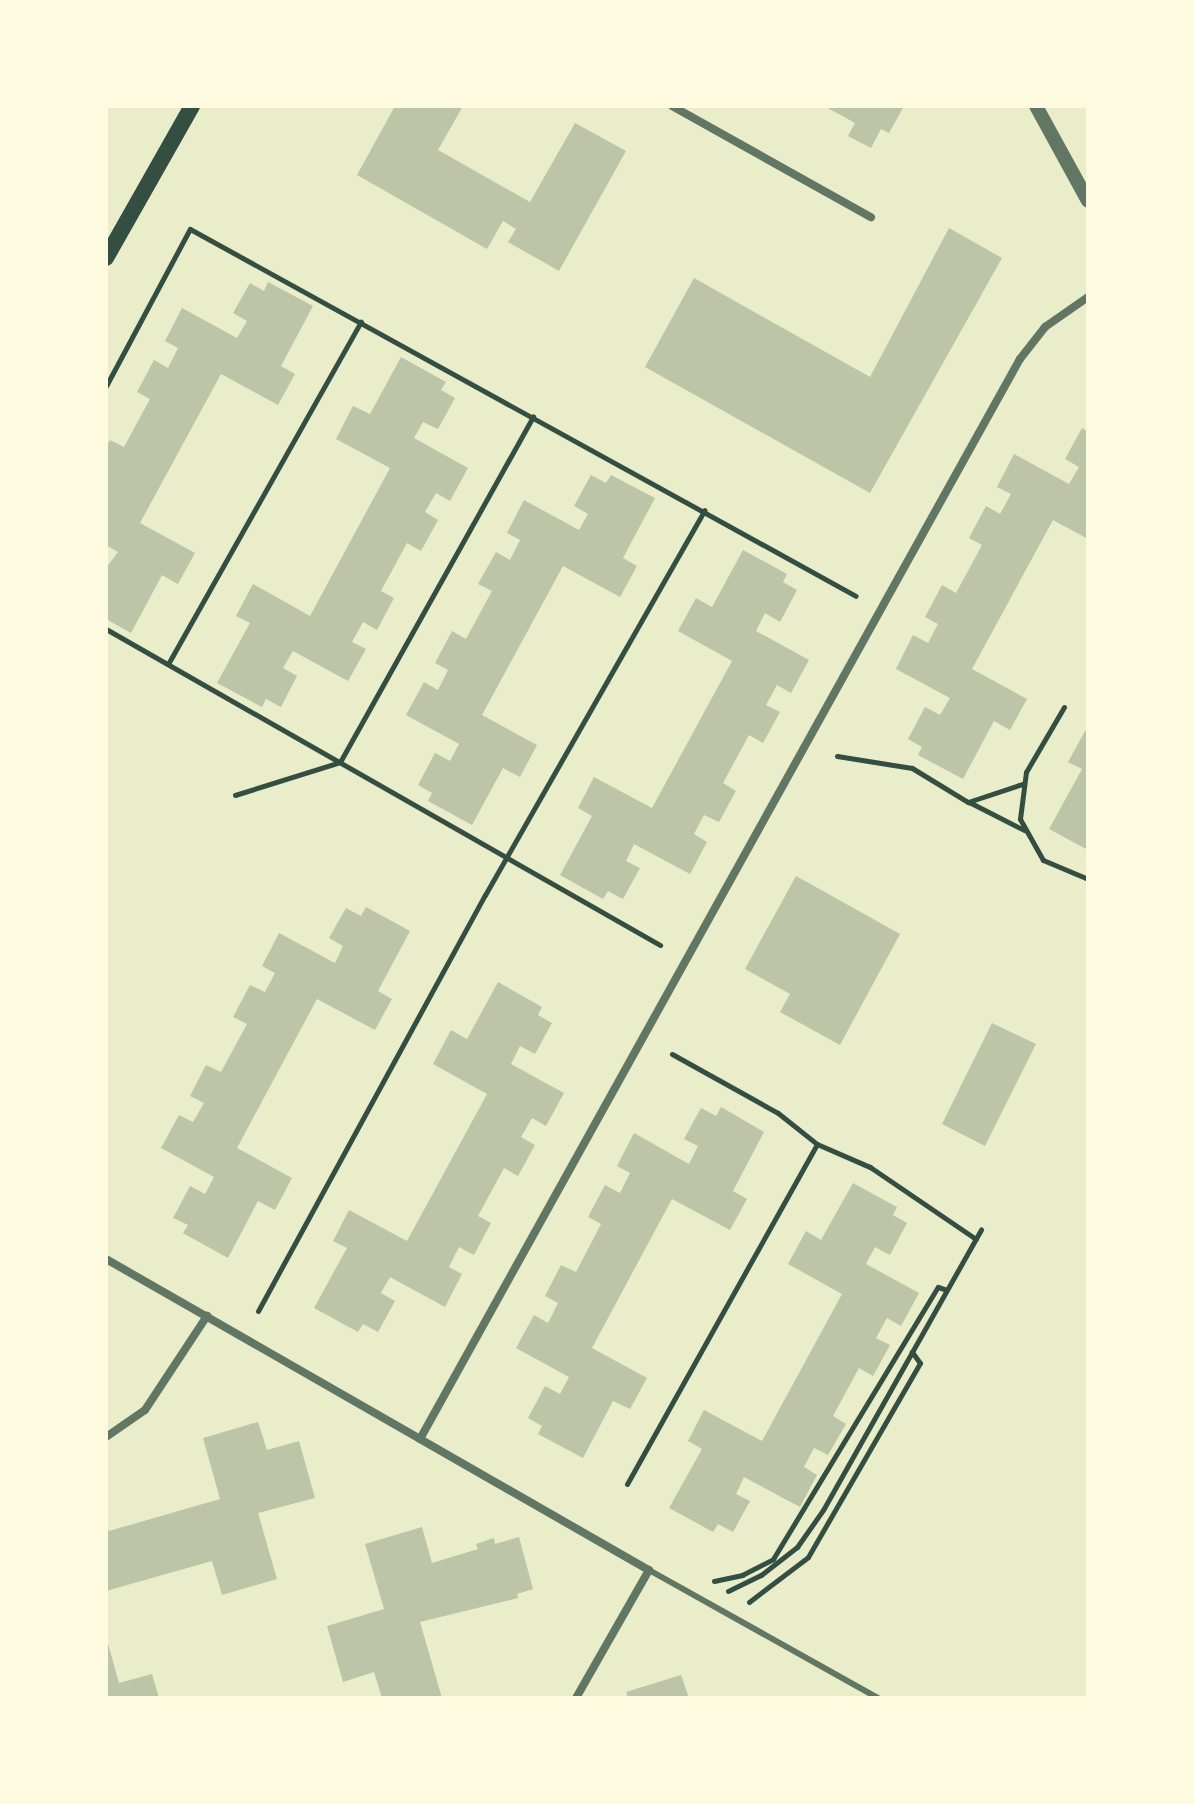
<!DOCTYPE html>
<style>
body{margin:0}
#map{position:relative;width:1194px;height:1804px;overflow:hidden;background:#e9edc9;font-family:Montserrat,sans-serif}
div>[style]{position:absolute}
.building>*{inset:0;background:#bcc5a7}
.path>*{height:5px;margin:-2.5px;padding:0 2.5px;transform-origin:2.5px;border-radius:2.5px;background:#344e41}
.service>*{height:6px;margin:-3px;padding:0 3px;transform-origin:3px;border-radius:3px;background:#617663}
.minor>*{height:8px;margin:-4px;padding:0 4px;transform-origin:4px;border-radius:4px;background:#617663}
.tertiary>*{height:14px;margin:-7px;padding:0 7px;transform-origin:7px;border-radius:7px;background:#617663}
.secondary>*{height:16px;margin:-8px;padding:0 8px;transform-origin:8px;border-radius:8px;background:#344e41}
span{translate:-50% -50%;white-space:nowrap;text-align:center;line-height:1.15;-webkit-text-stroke:6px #fefae0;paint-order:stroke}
.frame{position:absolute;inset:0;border:108px solid #fefae0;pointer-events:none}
</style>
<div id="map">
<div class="building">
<div style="clip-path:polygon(395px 106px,463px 106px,438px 150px,530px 202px,575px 123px,626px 151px,559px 271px,508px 242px,516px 229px,503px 221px,487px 249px,357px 175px)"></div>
<div style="clip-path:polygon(824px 106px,904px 106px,889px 133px,881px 129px,871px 148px,848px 136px,855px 123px)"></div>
<div style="clip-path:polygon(949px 228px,1002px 258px,870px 493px,645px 367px,694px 278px,870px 377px)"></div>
<div style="clip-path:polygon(268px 282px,313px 306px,281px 366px,295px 374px,278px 405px,221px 374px,140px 523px,195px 553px,178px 584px,162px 575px,131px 633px,106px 619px,106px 568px,118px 552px,106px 545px,106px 446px,110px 440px,124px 447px,150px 399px,137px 392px,154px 360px,168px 368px,178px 348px,165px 341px,182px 308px,237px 338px,247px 321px,233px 313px,250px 283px,264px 291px)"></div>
<div style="clip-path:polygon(401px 357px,446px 382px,441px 390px,455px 398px,438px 429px,423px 422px,414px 438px,468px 468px,450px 501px,436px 493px,425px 512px,438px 520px,421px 551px,407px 543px,381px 591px,394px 598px,377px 630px,363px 622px,352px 642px,366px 649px,348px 681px,293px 651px,283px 668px,297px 676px,281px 707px,266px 699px,262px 707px,217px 683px,250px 623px,236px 616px,253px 584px,310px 616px,390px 468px,336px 439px,353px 406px,370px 414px)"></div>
<div style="clip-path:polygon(1082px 428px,1088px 432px,1088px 539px,1053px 520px,972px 669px,1027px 699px,1010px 730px,994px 721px,963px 779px,918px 755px,922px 747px,908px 739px,925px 707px,940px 715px,950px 698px,896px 669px,913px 635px,928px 643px,938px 624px,925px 617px,942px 585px,956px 593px,982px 545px,969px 538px,986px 506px,1000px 514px,1011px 494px,997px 487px,1014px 454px,1069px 484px,1079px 467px,1065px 459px)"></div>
<div style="clip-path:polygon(591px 475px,606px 483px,611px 475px,655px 498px,623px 558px,637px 566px,620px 597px,563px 566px,482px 715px,537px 745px,520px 777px,503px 768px,472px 825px,428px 801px,432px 793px,418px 785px,435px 753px,450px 761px,459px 744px,406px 715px,424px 682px,438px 690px,448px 670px,435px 663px,452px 631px,466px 639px,492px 591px,478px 584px,496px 552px,510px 560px,520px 540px,507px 533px,524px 500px,579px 530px,588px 514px,574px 506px)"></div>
<div style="clip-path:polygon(743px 550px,787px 574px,783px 582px,797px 590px,780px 622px,765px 613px,756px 631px,809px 660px,791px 693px,777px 685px,766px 705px,780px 712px,763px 743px,749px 735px,723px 783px,736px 791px,719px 822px,704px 815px,694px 834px,707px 842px,690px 874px,634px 844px,626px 861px,640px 868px,623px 899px,608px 891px,603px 899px,560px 875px,592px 816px,578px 808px,594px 777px,652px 808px,732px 661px,678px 631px,696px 598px,712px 607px)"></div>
<div style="clip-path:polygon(1085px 731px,1088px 732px,1088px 850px,1049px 829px,1082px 769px,1068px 762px)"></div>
<div style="clip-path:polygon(796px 876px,900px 934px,840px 1045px,780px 1012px,790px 994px,745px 969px)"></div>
<div style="clip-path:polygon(366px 907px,410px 931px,378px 991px,392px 999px,375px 1030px,317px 999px,237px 1148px,292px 1178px,275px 1210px,258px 1201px,228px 1258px,183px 1233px,188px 1225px,173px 1218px,190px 1186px,205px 1194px,214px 1177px,161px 1148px,179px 1115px,193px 1122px,204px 1103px,190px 1096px,206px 1065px,221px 1072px,247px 1024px,233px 1017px,250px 985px,265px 992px,275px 973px,262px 966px,279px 933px,335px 963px,343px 946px,329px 938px,346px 908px,361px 916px)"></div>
<div style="clip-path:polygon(498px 982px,542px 1007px,538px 1015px,552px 1023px,535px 1054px,520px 1046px,511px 1064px,564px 1093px,546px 1126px,532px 1118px,521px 1137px,535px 1145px,518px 1176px,504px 1168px,478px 1216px,491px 1223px,474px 1255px,459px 1247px,449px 1267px,462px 1274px,445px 1307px,390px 1277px,381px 1293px,395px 1301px,378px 1332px,363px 1324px,358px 1332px,314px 1308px,347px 1248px,333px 1241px,349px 1210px,407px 1241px,487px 1094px,433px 1064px,451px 1030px,467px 1039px)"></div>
<div style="clip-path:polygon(992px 1023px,1036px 1044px,985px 1146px,942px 1124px)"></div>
<div style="clip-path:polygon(721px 1107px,764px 1132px,733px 1191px,747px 1199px,730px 1230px,672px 1199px,592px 1348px,647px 1378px,630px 1409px,613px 1401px,583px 1458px,538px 1434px,542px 1426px,528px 1418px,545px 1386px,560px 1394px,569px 1377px,516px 1348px,534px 1315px,548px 1323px,558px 1303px,545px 1296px,561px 1265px,576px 1272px,601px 1224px,588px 1217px,605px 1185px,620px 1193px,630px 1173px,617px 1166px,634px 1133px,689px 1164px,698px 1146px,684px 1139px,701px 1108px,716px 1116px)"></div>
<div style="clip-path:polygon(853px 1183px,897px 1207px,893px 1215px,907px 1223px,890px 1255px,875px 1247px,866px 1264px,919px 1293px,901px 1326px,887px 1318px,876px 1338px,890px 1345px,873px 1376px,859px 1368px,833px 1416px,846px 1424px,828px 1455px,814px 1448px,804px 1467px,817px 1475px,800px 1507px,744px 1477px,736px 1494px,750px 1501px,733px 1532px,718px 1524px,713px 1532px,669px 1508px,702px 1449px,688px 1441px,704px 1410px,762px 1441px,842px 1294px,788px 1264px,806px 1231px,821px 1240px)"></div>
<div style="clip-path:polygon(258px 1422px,267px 1450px,299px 1441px,315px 1498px,258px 1513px,277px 1579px,222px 1595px,212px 1561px,106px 1591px,106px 1524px,109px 1531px,220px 1499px,203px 1438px)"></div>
<div style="clip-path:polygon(422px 1527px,432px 1563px,478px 1549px,476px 1544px,494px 1538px,495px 1544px,519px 1537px,533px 1589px,517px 1594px,518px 1598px,420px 1622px,442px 1698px,382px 1698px,374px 1672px,343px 1682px,327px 1626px,384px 1609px,365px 1544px)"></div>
<div style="clip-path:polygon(107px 1640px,119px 1683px,152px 1674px,159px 1698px,106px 1698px)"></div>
<div style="clip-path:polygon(681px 1675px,689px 1698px,628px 1698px,626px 1692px)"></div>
</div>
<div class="path">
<div style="left:106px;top:386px;width:178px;rotate:-61.9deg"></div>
<div style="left:190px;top:229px;width:760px;rotate:28.86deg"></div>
<div style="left:106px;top:629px;width:638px;rotate:29.7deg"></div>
<div style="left:168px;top:664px;width:393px;rotate:-60.6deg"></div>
<div style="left:1064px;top:707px;width:75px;rotate:120.3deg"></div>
<div style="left:1026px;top:772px;width:47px;rotate:97.3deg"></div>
<div style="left:1020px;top:819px;width:47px;rotate:60.7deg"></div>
<div style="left:1043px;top:860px;width:49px;rotate:22.9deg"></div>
<div style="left:837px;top:756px;width:76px;rotate:9.1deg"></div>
<div style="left:912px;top:768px;width:66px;rotate:31.3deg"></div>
<div style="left:968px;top:802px;width:57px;rotate:-18.4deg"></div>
<div style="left:235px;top:795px;width:110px;rotate:-17.4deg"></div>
<div style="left:340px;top:762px;width:396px;rotate:-60.8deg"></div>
<div style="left:969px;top:802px;width:62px;rotate:27deg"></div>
<div style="left:672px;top:1054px;width:121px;rotate:29.1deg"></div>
<div style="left:778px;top:1113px;width:50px;rotate:38.5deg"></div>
<div style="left:817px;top:1144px;width:58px;rotate:23.5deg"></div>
<div style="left:870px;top:1167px;width:128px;rotate:34.2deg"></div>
<div style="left:258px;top:1311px;width:474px;rotate:-61.4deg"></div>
<div style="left:485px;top:895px;width:443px;rotate:-60.3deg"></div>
<div style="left:627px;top:1484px;width:389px;rotate:-60.8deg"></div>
<div style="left:714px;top:1581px;width:29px;rotate:-12deg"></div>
<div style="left:742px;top:1575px;width:35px;rotate:-27deg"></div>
<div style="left:773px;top:1559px;width:318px;rotate:-58.8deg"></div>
<div style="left:938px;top:1287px;width:9px;rotate:18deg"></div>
<div style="left:728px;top:1591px;width:37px;rotate:-26deg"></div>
<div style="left:761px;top:1575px;width:46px;rotate:-37.9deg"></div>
<div style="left:797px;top:1547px;width:45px;rotate:-54.9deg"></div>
<div style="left:823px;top:1510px;width:322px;rotate:-60.6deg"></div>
<div style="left:749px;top:1602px;width:74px;rotate:-37.3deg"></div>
<div style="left:808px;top:1557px;width:224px;rotate:-60deg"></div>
<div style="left:920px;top:1363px;width:14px;rotate:-126deg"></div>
</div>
<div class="service">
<div style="left:649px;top:1570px;width:262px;rotate:29.2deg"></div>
</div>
<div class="minor">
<div style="left:672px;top:106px;width:228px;rotate:29.2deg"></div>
<div style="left:106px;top:1259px;width:362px;rotate:29.8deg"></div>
<div style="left:420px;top:1439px;width:1235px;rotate:-60.95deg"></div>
<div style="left:1020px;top:359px;width:41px;rotate:-52deg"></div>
<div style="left:1045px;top:327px;width:52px;rotate:-34.9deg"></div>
<div style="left:106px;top:1437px;width:47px;rotate:-34.7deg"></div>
<div style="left:145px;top:1410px;width:113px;rotate:-56.6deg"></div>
<div style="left:420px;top:1439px;width:264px;rotate:29.8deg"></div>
<div style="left:649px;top:1570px;width:147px;rotate:119.7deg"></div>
</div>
<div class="tertiary">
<div style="left:1036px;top:106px;width:108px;rotate:61.3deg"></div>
</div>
<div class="secondary">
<div style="left:106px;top:258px;width:175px;rotate:-60.5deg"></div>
</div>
<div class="frame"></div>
</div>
